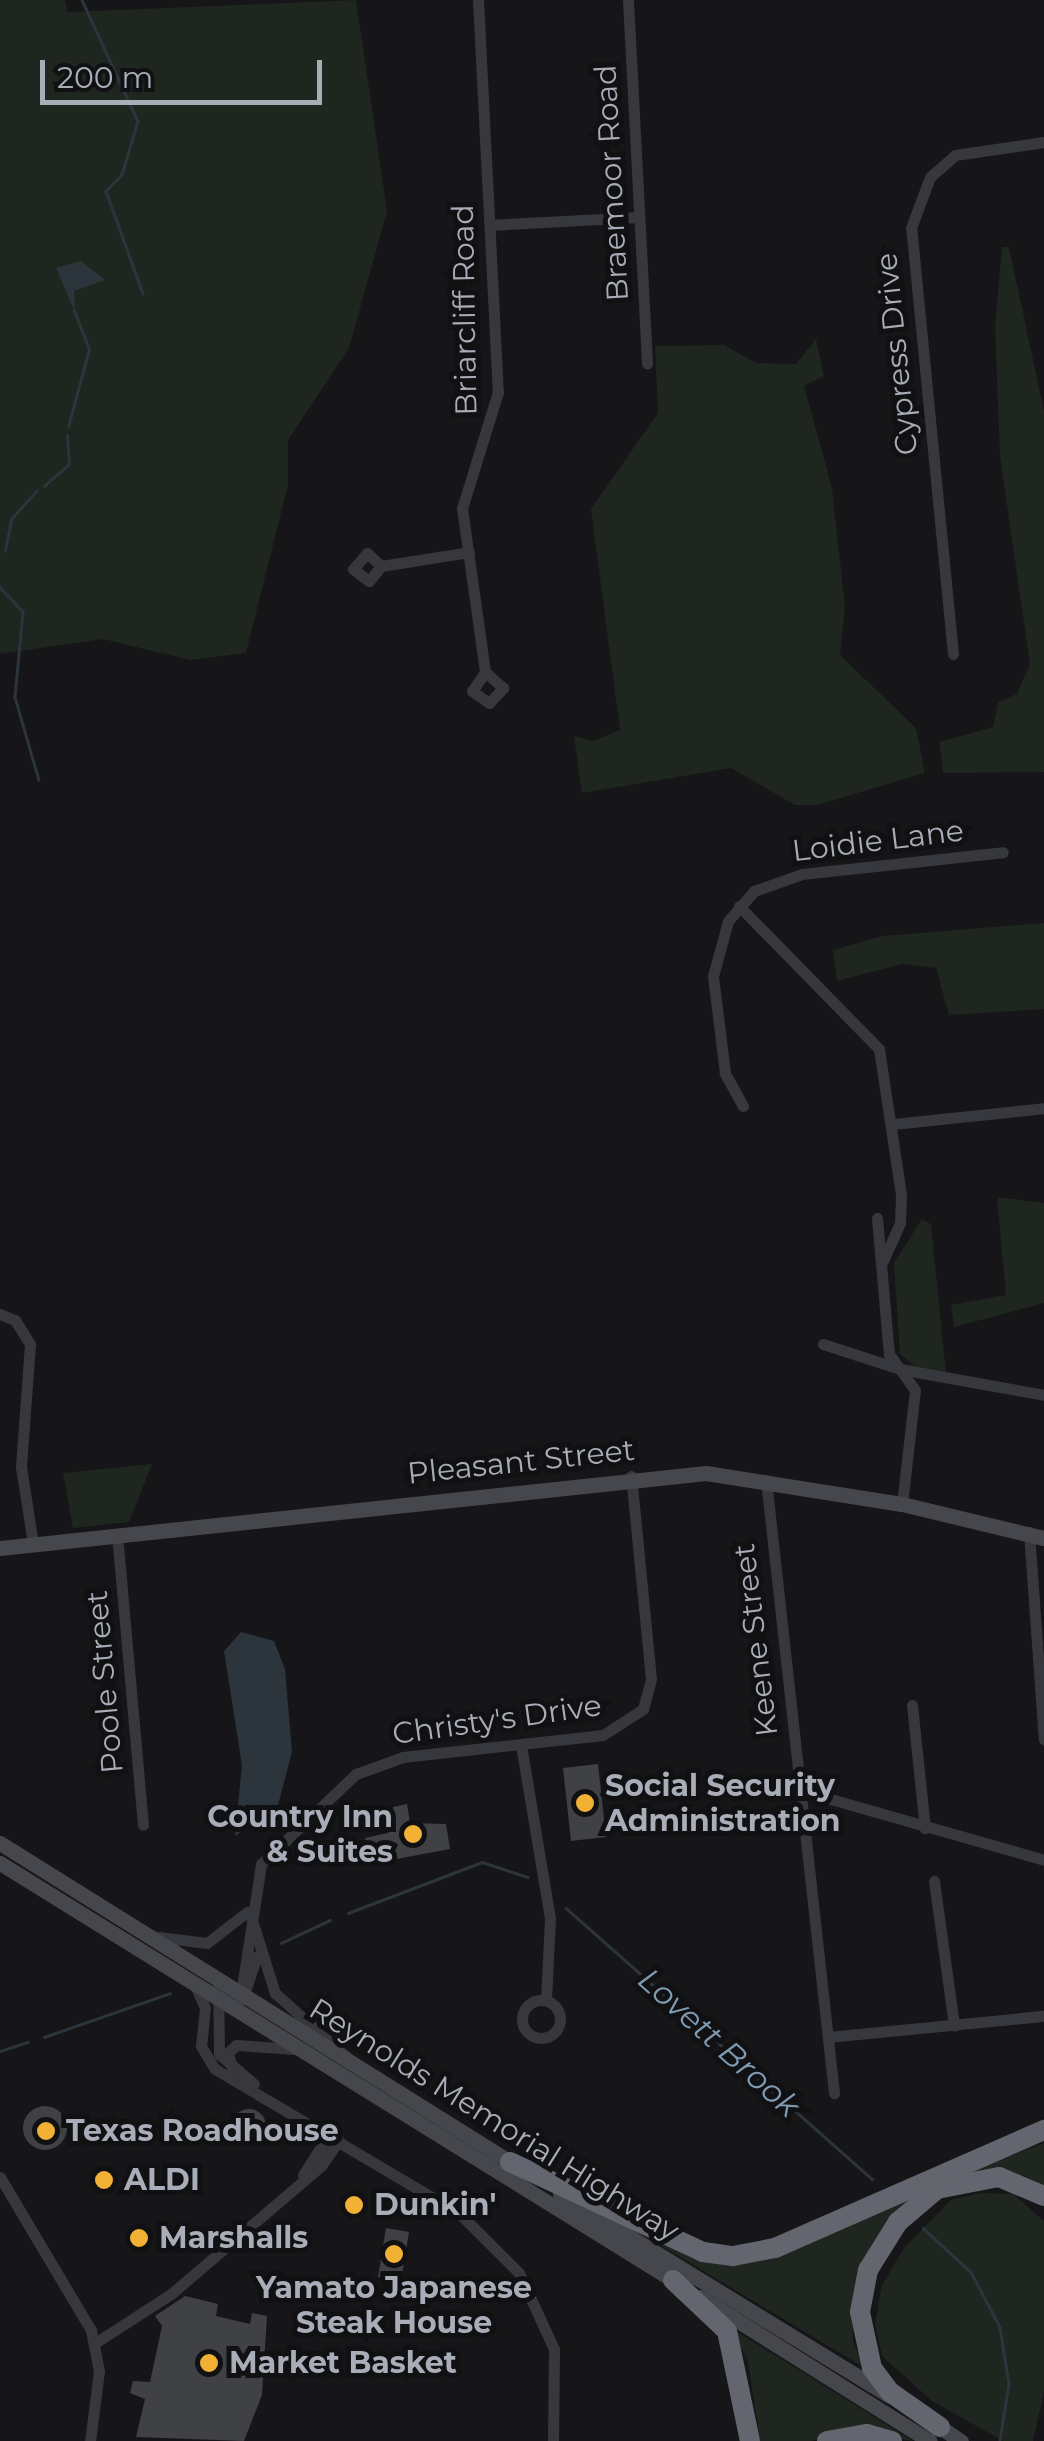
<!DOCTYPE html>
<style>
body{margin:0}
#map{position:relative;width:1044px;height:2441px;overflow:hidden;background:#161618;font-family:Montserrat,sans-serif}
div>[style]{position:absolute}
.green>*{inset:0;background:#1e261f}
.water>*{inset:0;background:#2c353c}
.stream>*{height:2.5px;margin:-1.25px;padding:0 1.25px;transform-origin:1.25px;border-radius:1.25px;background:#2c353c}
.building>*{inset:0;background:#404145}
.round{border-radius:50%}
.street>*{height:11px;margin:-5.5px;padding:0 5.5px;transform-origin:5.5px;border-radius:5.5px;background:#37383d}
.street>.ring{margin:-5.5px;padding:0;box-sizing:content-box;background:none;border:11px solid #37383d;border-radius:50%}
.secondary>*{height:15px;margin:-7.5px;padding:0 7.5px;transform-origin:7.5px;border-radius:7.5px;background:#45474d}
.highway>*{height:20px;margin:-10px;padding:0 10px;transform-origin:10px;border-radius:10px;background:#63666e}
.dots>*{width:28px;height:28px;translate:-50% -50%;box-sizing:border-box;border:5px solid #111113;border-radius:50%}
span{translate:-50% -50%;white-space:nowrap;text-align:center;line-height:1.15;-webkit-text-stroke:10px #111113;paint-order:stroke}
.street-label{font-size:30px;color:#a8adb8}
.poi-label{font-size:30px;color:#a8adb8;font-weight:700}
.left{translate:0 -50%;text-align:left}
.right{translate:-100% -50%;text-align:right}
.water-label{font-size:32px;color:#7f9bb3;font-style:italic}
.scale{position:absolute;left:40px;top:60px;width:282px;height:45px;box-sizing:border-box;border:5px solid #a8adb8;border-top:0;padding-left:12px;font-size:30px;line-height:35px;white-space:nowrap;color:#a8adb8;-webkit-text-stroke:8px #111113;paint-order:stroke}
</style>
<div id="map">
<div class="green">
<div style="clip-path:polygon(0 0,65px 0,68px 12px,356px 0,387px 211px,349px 348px,288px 440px,288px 485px,246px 653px,191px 660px,103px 639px,0 654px)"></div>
<div style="clip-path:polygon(1002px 247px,1009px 247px,1044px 411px,1044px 772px,943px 773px,939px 742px,993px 727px,998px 702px,1017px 694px,1030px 664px,1000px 456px,995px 327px)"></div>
<div style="clip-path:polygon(816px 339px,824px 376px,804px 386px,832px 488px,845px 606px,840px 655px,916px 728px,925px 773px,817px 805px,795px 805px,731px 768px,582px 793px,574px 736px,593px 741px,620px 730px,591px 509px,658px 413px,655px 346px,724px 345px,756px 363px,796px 364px)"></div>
<div style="clip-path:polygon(1044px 923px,1044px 1009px,949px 1015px,936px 968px,902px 964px,837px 981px,833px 950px,883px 936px)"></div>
<div style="clip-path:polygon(997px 1197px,1044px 1203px,1044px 1303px,954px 1327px,951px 1305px,1006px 1295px)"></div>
<div style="clip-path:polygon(922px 1219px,931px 1224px,946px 1374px,917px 1368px,900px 1354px,894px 1263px)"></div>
<div style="clip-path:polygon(152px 1464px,129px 1522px,73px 1528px,63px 1473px)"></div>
<div style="clip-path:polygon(1044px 2143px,1044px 2187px,1025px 2176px,966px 2173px)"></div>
<div style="clip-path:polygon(930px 2188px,852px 2307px,853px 2341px,865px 2368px,655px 2242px,725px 2265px,770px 2260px)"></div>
<div style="clip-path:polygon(981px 2193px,1013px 2194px,1044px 2221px,1044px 2392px,1033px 2441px,1003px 2441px,932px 2401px,882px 2356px,875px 2324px,882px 2285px,904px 2248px,951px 2200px)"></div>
<div style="clip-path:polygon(731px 2328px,913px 2441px,846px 2430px,811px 2441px,760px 2441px,748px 2361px)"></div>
</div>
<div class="water">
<div style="clip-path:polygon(81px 261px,105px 280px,74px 291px,75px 312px,56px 268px)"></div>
<div style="clip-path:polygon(241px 1632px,274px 1641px,285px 1669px,292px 1752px,278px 1805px,235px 1836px,242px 1765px,224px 1651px)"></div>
</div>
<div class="stream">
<div style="left:82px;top:0;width:133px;rotate:65.2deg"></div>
<div style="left:138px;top:121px;width:56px;rotate:106.5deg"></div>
<div style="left:122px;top:175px;width:23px;rotate:135deg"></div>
<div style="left:106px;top:191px;width:109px;rotate:70.2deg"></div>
<div style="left:68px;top:427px;width:81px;rotate:-74.9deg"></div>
<div style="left:89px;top:349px;width:41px;rotate:-111.5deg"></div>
<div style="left:44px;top:486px;width:33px;rotate:-41deg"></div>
<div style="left:69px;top:464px;width:28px;rotate:-94deg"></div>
<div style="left:5px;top:551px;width:33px;rotate:-79deg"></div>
<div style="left:11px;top:519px;width:38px;rotate:-48deg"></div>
<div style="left:0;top:587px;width:34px;rotate:47deg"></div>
<div style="left:23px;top:612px;width:85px;rotate:95.4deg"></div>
<div style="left:15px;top:697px;width:86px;rotate:73.9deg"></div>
<div style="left:566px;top:1908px;width:409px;rotate:41.5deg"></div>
<div style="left:348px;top:1913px;width:143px;rotate:-20.8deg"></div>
<div style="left:482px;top:1862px;width:48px;rotate:18.1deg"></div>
<div style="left:281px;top:1943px;width:54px;rotate:-25.1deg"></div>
<div style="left:44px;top:2037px;width:133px;rotate:-19.2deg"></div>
<div style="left:0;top:2051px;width:29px;rotate:-18deg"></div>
<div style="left:923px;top:2228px;width:65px;rotate:42.5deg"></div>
<div style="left:971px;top:2272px;width:62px;rotate:62.2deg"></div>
<div style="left:1000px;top:2327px;width:58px;rotate:81deg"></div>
<div style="left:1009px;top:2384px;width:58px;rotate:99deg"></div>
</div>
<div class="building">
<div style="clip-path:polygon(598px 1764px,606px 1837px,571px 1841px,563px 1768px)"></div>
<div style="clip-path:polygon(407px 1804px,410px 1823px,446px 1824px,450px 1849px,370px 1864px,365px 1838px,388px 1833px,396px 1825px,393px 1807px)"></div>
<div class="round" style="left:23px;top:2106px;width:44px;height:44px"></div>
<div class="round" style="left:232px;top:2109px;width:34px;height:34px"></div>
<div style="clip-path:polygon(386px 2228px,409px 2232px,401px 2280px,378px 2277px)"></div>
<div style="clip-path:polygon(185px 2296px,218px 2304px,216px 2316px,250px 2324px,252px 2313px,267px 2316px,262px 2395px,244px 2441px,136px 2437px,145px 2399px,130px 2393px,133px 2381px,150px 2382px,162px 2326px,155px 2316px)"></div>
</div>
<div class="street">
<div style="left:478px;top:0;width:393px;rotate:87.1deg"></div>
<div style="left:498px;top:392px;width:121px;rotate:107.2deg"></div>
<div style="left:462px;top:508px;width:166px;rotate:82deg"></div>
<div style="left:485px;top:672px;width:23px;rotate:124deg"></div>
<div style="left:472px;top:691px;width:21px;rotate:35deg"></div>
<div style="left:489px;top:703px;width:21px;rotate:-47deg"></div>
<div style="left:503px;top:688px;width:24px;rotate:-138deg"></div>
<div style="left:628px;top:0;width:364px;rotate:87deg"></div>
<div style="left:490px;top:225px;width:149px;rotate:-3.1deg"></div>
<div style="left:381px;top:566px;width:19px;rotate:-137deg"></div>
<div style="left:367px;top:553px;width:21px;rotate:131deg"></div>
<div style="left:353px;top:569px;width:20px;rotate:37deg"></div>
<div style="left:369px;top:581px;width:19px;rotate:-51deg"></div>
<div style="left:381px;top:566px;width:89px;rotate:-9deg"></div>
<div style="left:953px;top:654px;width:428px;rotate:-95.6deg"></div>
<div style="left:911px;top:228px;width:54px;rotate:-69.6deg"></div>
<div style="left:930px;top:177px;width:33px;rotate:-41deg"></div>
<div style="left:955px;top:155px;width:90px;rotate:-8.3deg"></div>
<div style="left:739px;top:906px;width:200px;rotate:45.6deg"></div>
<div style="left:879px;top:1049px;width:148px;rotate:81.4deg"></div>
<div style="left:901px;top:1195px;width:28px;rotate:92deg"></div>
<div style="left:900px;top:1223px;width:42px;rotate:114.1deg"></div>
<div style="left:743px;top:1106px;width:38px;rotate:-119deg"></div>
<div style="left:725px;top:1073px;width:98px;rotate:-97.1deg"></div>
<div style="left:713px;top:976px;width:57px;rotate:-74.7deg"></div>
<div style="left:728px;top:921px;width:40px;rotate:-49deg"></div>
<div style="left:754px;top:891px;width:51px;rotate:-19.5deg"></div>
<div style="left:802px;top:874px;width:202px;rotate:-6.2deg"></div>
<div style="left:893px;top:1124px;width:152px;rotate:-6deg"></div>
<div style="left:877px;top:1218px;width:137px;rotate:85deg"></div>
<div style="left:889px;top:1354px;width:44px;rotate:54.2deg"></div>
<div style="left:915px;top:1390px;width:115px;rotate:96.5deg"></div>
<div style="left:0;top:1314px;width:16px;rotate:22deg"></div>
<div style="left:15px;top:1320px;width:28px;rotate:58deg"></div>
<div style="left:30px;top:1344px;width:123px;rotate:94.2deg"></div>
<div style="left:21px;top:1467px;width:78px;rotate:81.1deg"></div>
<div style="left:823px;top:1344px;width:81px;rotate:18deg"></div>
<div style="left:900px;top:1369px;width:146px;rotate:10.2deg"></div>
<div style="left:766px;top:1480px;width:617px;rotate:83.67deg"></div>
<div style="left:1029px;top:1532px;width:208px;rotate:85.9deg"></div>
<div style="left:117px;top:1534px;width:292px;rotate:84.9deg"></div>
<div style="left:912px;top:1705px;width:124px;rotate:84deg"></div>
<div style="left:521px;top:1745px;width:175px;rotate:80.5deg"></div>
<div style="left:550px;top:1918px;width:82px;rotate:92.8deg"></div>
<div style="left:799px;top:1790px;width:255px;rotate:15.9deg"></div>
<div style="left:934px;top:1881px;width:146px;rotate:82.1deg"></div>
<div style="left:251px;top:1917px;width:80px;rotate:72.5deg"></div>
<div style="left:275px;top:1993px;width:101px;rotate:41.8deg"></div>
<div style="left:159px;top:1937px;width:48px;rotate:7.1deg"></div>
<div style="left:207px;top:1943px;width:51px;rotate:-37.8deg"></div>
<div style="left:218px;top:1980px;width:74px;rotate:89.2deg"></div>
<div style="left:219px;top:2054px;width:46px;rotate:40.6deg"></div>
<div style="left:196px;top:1987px;width:23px;rotate:67deg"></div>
<div style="left:205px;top:2008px;width:38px;rotate:96deg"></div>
<div style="left:201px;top:2046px;width:27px;rotate:59deg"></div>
<div style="left:215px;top:2069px;width:285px;rotate:30.6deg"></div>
<div style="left:460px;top:2214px;width:83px;rotate:45deg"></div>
<div style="left:519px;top:2273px;width:84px;rotate:65.3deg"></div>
<div style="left:554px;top:2349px;width:92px;rotate:90.6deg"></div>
<div style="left:214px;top:1992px;width:30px;rotate:4deg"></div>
<div style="left:244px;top:1994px;width:40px;rotate:-71.1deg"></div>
<div style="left:240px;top:2000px;width:138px;rotate:-81.2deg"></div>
<div style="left:261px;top:1864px;width:131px;rotate:-43.5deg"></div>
<div style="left:356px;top:1774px;width:50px;rotate:-19.9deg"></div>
<div style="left:403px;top:1757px;width:201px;rotate:-6.3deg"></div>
<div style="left:603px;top:1735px;width:48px;rotate:-33deg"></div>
<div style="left:643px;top:1709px;width:31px;rotate:-75deg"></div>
<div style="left:651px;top:1679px;width:204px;rotate:-95.6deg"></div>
<div class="ring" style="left:522px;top:2000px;width:27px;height:27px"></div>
<div style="left:828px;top:2037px;width:217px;rotate:-5.6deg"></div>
<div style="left:232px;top:2068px;width:16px;rotate:-105deg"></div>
<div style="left:228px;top:2053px;width:11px;rotate:-45deg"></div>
<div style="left:236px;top:2045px;width:58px;rotate:3.9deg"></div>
<div style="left:303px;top:2175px;width:49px;rotate:-57.6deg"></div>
<div style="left:0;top:2177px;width:178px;rotate:59.3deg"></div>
<div style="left:91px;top:2330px;width:42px;rotate:79deg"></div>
<div style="left:99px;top:2371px;width:71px;rotate:97.3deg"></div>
<div style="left:95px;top:2343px;width:90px;rotate:-32.8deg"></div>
<div style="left:171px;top:2294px;width:199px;rotate:-40.5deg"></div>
<div style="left:322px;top:2165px;width:30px;rotate:-56deg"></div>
</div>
<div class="secondary">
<div style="left:0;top:1548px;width:710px;rotate:-6.06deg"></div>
<div style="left:706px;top:1473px;width:198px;rotate:9deg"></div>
<div style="left:902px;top:1504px;width:146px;rotate:13.5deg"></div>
<div style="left:0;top:1843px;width:613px;rotate:32.01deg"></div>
<div style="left:0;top:1863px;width:801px;rotate:31.79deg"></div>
<div style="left:560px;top:2194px;width:387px;rotate:31.5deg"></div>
<div style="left:700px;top:2297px;width:271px;rotate:32.1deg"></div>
<div style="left:931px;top:2421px;width:36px;rotate:34deg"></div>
</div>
<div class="highway">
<div style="left:510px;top:2162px;width:213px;rotate:25deg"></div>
<div style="left:703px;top:2252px;width:30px;rotate:8deg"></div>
<div style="left:733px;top:2256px;width:43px;rotate:-10.8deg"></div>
<div style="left:775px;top:2248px;width:294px;rotate:-23.7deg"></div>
<div style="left:673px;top:2280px;width:74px;rotate:43.4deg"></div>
<div style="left:727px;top:2331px;width:112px;rotate:78.2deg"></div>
<div style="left:940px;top:2427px;width:61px;rotate:-145deg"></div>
<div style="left:890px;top:2392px;width:30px;rotate:-127deg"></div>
<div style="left:872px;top:2368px;width:57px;rotate:-102.1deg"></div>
<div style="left:860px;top:2312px;width:43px;rotate:-79.2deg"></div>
<div style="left:868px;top:2270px;width:57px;rotate:-58deg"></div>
<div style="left:898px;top:2222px;width:51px;rotate:-40.2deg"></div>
<div style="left:937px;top:2189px;width:63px;rotate:-11deg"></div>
<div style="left:999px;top:2177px;width:49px;rotate:22.9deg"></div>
<div style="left:827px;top:2441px;width:41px;rotate:-9.9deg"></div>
<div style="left:867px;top:2434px;width:26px;rotate:16deg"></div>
</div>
<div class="dots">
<div style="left:585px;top:1803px;background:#f2b134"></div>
<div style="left:413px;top:1834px;background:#f2b134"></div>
<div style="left:46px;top:2131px;background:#f2b134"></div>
<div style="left:104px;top:2180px;background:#f2b134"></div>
<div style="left:354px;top:2205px;background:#f2b134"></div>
<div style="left:139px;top:2238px;background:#f2b134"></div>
<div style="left:394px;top:2254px;background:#f2b134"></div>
<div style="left:209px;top:2363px;background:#f2b134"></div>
</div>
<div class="street-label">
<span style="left:612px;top:183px;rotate:-93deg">Braemoor Road</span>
<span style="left:465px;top:310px;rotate:-91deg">Briarcliff Road</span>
<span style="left:897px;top:354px;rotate:-96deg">Cypress Drive</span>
<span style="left:878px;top:841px;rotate:-7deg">Loidie Lane</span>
<span style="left:521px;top:1462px;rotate:-6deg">Pleasant Street</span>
<span style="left:756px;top:1640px;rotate:-97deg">Keene Street</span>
<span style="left:105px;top:1682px;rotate:-95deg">Poole Street</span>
<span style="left:497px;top:1720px;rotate:-8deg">Christy's Drive</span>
<span style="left:494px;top:2120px;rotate:32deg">Reynolds Memorial Highway</span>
</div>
<div class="poi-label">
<span class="left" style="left:605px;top:1803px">Social Security<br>Administration</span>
<span class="right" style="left:393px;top:1834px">Country Inn<br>&amp; Suites</span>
<span class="left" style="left:66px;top:2131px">Texas Roadhouse</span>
<span class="left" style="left:124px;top:2180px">ALDI</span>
<span class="left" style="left:374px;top:2205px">Dunkin'</span>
<span class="left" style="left:159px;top:2238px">Marshalls</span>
<span style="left:394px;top:2305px">Yamato Japanese<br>Steak House</span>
<span class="left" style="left:229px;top:2363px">Market Basket</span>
</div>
<div class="water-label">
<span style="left:719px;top:2043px;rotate:42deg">Lovett Brook</span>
</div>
<div class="scale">200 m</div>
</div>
